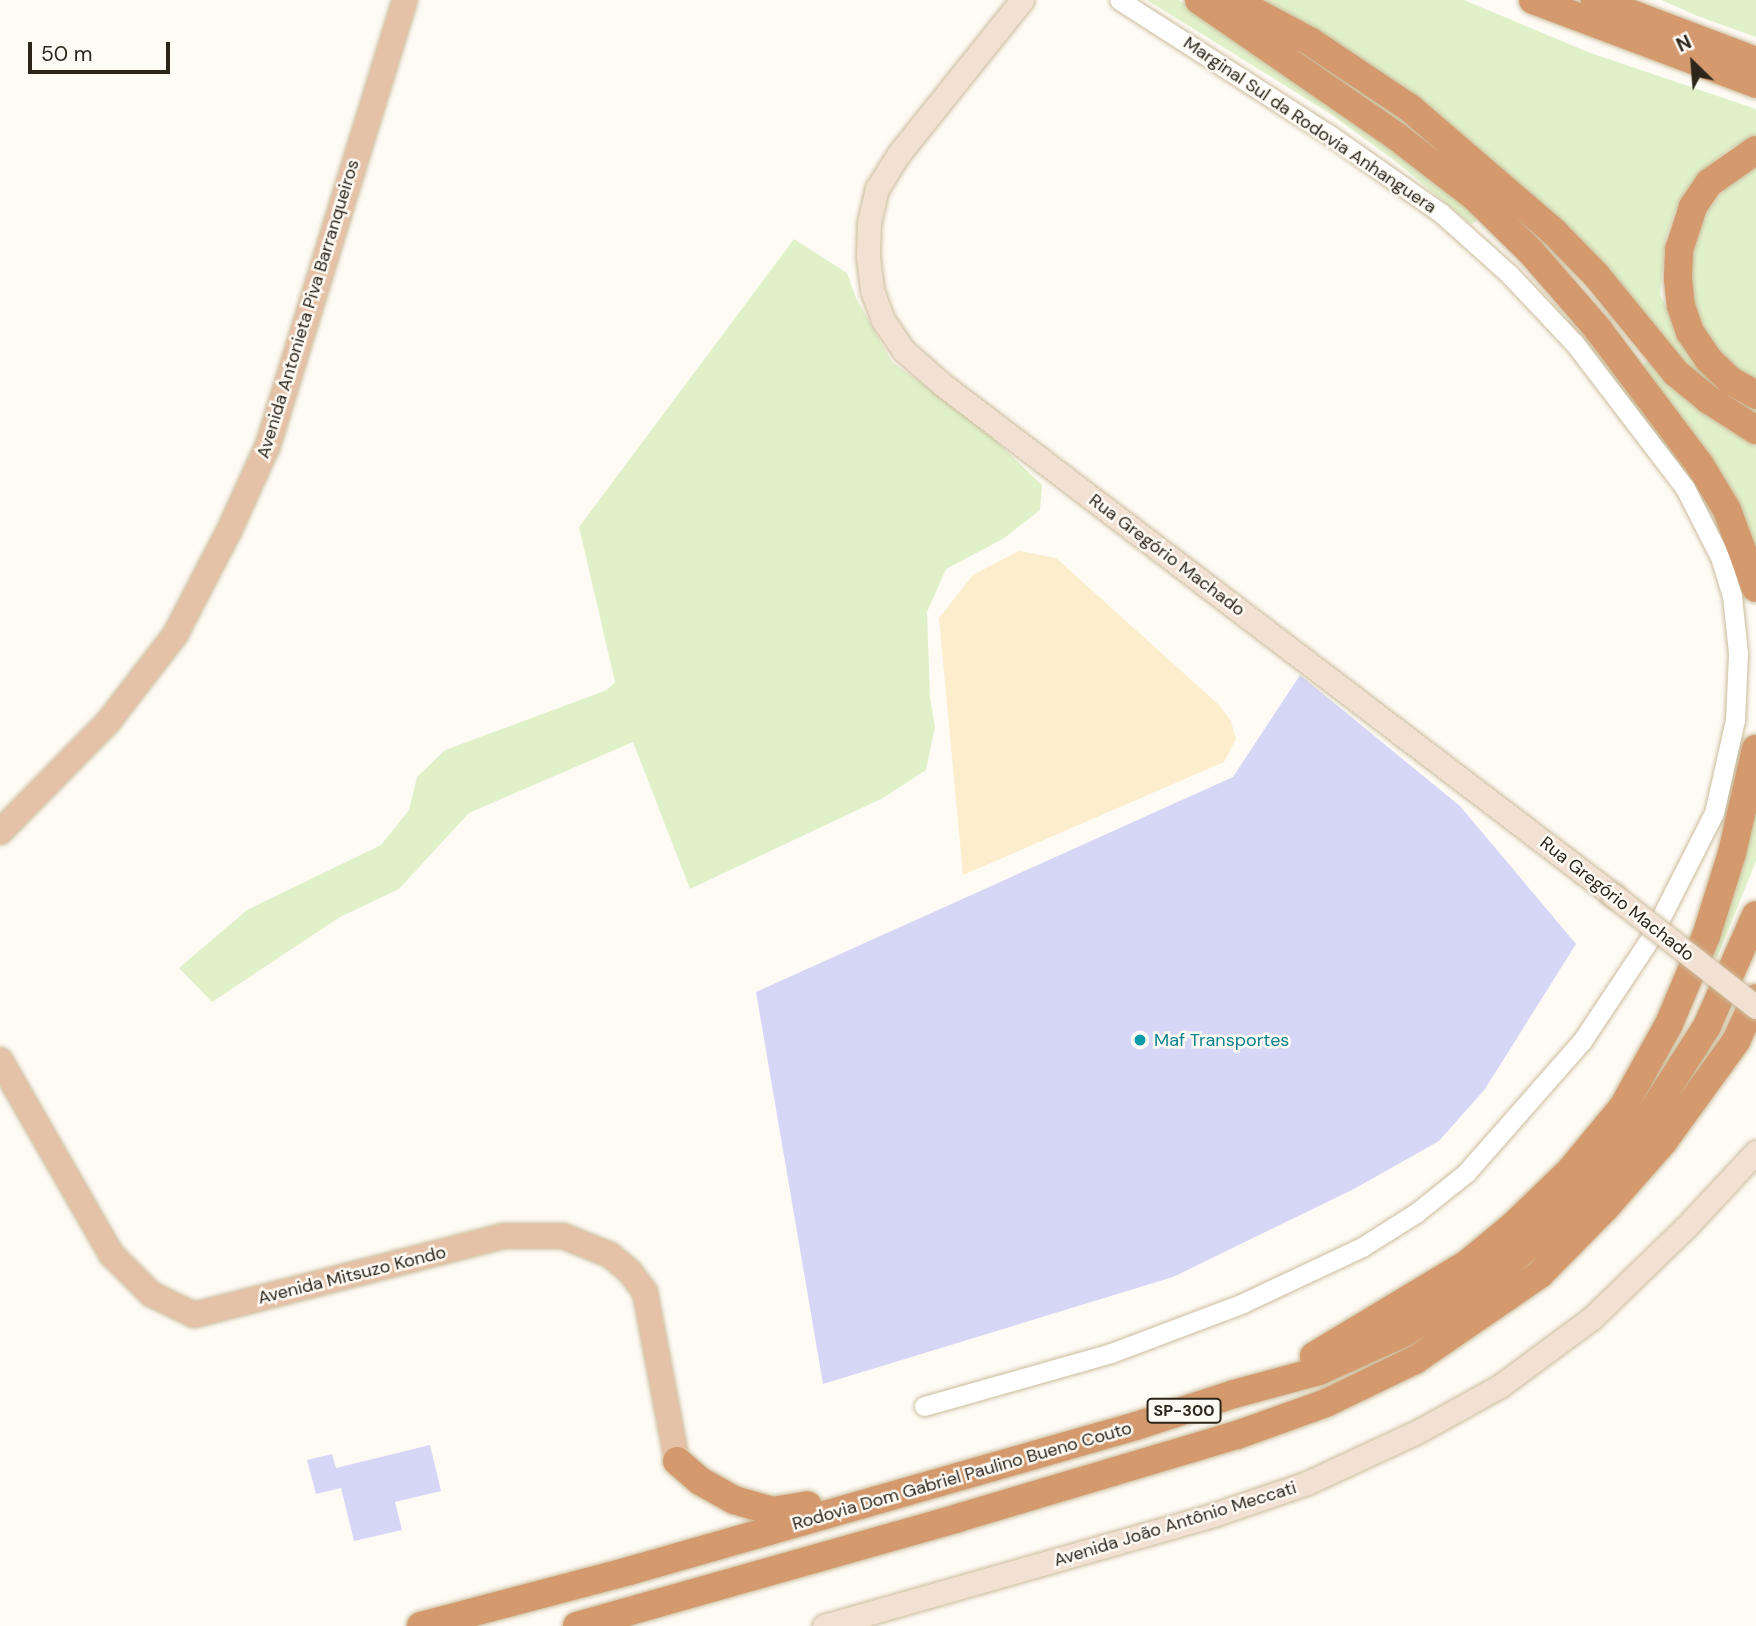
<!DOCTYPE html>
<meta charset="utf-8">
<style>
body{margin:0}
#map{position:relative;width:1756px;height:1626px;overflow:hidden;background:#fefbf5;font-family:"DM Sans",sans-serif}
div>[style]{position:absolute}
.built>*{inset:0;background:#fcedcd}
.green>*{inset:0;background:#e0f1ca}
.building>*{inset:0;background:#d6d6f7}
.roads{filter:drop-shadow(0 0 2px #cbbc9c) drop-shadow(0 0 2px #cbbc9c)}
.tertiary>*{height:19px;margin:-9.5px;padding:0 9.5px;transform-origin:9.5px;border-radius:9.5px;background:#fff}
.secondary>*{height:23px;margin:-11.5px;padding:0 11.5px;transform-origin:11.5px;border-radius:11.5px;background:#f2e0d3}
.primary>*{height:24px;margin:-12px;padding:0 12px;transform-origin:12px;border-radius:12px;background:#e5c2a7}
.motorway>*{height:28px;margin:-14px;padding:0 14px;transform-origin:14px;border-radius:14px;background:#d4996d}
.bridges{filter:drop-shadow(0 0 2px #cbbc9c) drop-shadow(0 0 2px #cbbc9c)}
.secondary-bridge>*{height:23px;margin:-11.5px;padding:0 11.5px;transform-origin:11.5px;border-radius:11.5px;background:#f2e0d3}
.dots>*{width:19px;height:19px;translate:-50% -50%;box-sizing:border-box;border:4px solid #fefbf5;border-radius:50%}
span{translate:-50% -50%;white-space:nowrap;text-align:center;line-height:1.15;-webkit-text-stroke:5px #fefbf5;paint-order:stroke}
.shield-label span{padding:2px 5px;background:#fefbf5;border:2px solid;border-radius:5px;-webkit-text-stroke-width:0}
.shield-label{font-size:16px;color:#2c261a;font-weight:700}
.street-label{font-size:18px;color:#2c261a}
.culture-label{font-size:18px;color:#0d838f}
.left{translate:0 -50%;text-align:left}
.north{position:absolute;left:1658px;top:28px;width:70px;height:70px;-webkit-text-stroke:5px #fefbf5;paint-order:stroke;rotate:335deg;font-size:19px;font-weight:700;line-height:28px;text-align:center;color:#2c261a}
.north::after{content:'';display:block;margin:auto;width:24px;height:32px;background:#2c261a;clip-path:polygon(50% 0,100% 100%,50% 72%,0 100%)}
.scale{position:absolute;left:28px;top:42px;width:142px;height:32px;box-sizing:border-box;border:4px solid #2c261a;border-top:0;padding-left:9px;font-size:21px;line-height:24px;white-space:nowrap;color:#2c261a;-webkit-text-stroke:5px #fefbf5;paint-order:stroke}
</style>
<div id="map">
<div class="built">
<div style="clip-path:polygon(1019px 551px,1056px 558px,1219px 705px,1231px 721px,1236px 739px,1224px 762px,963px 875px,939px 618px,973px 575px)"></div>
</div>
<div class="green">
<div style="clip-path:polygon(1147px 0,1179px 0,1211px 21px,1337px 106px,1479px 217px,1472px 225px,1395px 161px,1329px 113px)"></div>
<div style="clip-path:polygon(1264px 0,1464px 0,1588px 52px,1756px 109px,1756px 135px,1728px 150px,1704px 170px,1675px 212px,1666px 237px,1660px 294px,1676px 331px,1756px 405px,1756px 419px,1695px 373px,1318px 31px)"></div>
<div style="clip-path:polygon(1661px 0,1756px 0,1756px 37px,1700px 17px)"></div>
<div style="clip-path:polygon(1756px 165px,1756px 385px,1712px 350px,1690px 302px,1691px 246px,1709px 210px,1725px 189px)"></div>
<div style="clip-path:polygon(794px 239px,847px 273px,856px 298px,892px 362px,977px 423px,1042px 485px,1040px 510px,1003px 539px,946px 569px,927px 612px,930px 698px,935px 727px,926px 770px,883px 798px,690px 889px,633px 742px,469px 813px,399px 889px,340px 917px,212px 1002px,179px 968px,247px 910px,381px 845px,409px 810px,417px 777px,445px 750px,607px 690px,615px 682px,579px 527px)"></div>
<div style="clip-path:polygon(1647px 361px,1667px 382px,1756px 447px,1756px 557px,1642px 366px)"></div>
<div style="clip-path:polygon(1756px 792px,1756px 861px,1717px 958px,1708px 952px)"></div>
</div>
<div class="building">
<div style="clip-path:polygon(1300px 675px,1460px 806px,1576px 944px,1485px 1089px,1439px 1141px,1354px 1189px,1173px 1277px,823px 1384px,756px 992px,1233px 777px)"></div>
<div style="clip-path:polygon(430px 1445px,441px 1491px,395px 1502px,402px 1530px,354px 1541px,341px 1488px,316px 1494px,307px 1460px,332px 1454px,336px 1468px)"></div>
</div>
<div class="roads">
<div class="tertiary">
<div style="left:924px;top:1406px;width:194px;rotate:-15.8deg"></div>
<div style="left:1111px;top:1353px;width:141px;rotate:-20.7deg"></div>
<div style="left:1243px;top:1303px;width:132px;rotate:-25.2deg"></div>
<div style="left:1362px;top:1247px;width:64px;rotate:-32.2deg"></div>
<div style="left:1416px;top:1213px;width:64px;rotate:-38.7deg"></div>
<div style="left:1466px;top:1173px;width:176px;rotate:-48.7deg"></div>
<div style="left:1582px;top:1041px;width:125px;rotate:-56.4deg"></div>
<div style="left:1651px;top:937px;width:139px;rotate:-63.1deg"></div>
<div style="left:1714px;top:813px;width:95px;rotate:-77.3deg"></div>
<div style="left:1735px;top:720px;width:67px;rotate:-87.4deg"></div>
<div style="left:1738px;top:653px;width:57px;rotate:-96deg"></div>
<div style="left:1732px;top:596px;width:39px;rotate:-107deg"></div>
<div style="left:1721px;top:559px;width:80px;rotate:-116.9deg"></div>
<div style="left:1685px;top:488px;width:183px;rotate:-127.4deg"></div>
<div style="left:1574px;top:343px;width:95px;rotate:-133.3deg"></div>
<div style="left:1509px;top:274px;width:91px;rotate:-138.1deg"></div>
<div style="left:1441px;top:213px;width:138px;rotate:-145deg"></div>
<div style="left:1328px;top:134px;width:248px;rotate:-147.3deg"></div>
</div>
<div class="secondary">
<div style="left:1022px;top:0;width:198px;rotate:128.7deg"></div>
<div style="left:898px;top:155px;width:39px;rotate:122deg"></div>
<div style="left:877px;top:188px;width:37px;rotate:103deg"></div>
<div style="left:869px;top:224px;width:33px;rotate:92deg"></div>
<div style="left:868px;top:257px;width:33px;rotate:83deg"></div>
<div style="left:872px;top:290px;width:32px;rotate:70deg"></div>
<div style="left:883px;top:320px;width:36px;rotate:56deg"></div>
<div style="left:903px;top:350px;width:53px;rotate:41.2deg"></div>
<div style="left:943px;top:385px;width:842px;rotate:37.28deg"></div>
<div style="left:824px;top:1626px;width:405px;rotate:-15.9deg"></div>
<div style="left:1213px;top:1515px;width:99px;rotate:-18.8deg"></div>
<div style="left:1307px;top:1483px;width:121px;rotate:-24.9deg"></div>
<div style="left:1417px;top:1432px;width:95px;rotate:-29deg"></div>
<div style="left:1500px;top:1386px;width:114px;rotate:-36.5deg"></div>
<div style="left:1592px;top:1318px;width:131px;rotate:-44.1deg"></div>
<div style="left:1686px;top:1227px;width:103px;rotate:-47deg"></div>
</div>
<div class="primary">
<div style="left:0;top:832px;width:154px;rotate:-45.5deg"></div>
<div style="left:108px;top:722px;width:110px;rotate:-52.4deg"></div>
<div style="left:175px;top:635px;width:117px;rotate:-62.6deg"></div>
<div style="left:229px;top:531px;width:94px;rotate:-65.6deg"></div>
<div style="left:268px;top:445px;width:466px;rotate:-72.9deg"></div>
<div style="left:0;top:1060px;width:224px;rotate:60.2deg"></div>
<div style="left:111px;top:1254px;width:57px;rotate:45deg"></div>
<div style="left:151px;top:1294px;width:48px;rotate:26deg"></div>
<div style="left:194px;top:1315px;width:320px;rotate:-14.3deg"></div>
<div style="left:504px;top:1236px;width:59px"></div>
<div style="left:563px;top:1236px;width:51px;rotate:22deg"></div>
<div style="left:610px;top:1255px;width:26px;rotate:40deg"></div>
<div style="left:630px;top:1272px;width:25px;rotate:53deg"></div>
<div style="left:645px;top:1292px;width:172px;rotate:79.3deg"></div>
</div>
<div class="motorway">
<div style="left:1199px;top:0;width:239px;rotate:34.6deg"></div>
<div style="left:1396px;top:136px;width:98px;rotate:37.6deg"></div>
<div style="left:1474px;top:196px;width:80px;rotate:44.5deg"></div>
<div style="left:1531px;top:252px;width:101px;rotate:49deg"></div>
<div style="left:1597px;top:328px;width:171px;rotate:53.1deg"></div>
<div style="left:1700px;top:465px;width:52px;rotate:59deg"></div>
<div style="left:1727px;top:510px;width:83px;rotate:69.6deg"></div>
<div style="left:1233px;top:0;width:89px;rotate:28.3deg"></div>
<div style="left:1311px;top:42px;width:119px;rotate:33.7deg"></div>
<div style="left:1410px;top:108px;width:189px;rotate:40.7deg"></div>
<div style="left:1553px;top:231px;width:62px;rotate:45.7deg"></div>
<div style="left:1596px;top:275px;width:127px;rotate:50.8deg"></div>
<div style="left:1676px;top:373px;width:43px;rotate:39.3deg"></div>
<div style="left:1709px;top:400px;width:56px;rotate:32.6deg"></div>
<div style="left:1533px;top:0;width:238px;rotate:20.6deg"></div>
<div style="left:1595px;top:0;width:172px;rotate:20.8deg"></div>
<div style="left:1756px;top:150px;width:57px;rotate:144.9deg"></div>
<div style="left:1709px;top:183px;width:29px;rotate:124deg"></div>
<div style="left:1693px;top:207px;width:45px;rotate:108deg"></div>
<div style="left:1679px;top:250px;width:29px;rotate:92deg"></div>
<div style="left:1678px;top:279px;width:27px;rotate:84deg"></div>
<div style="left:1681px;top:306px;width:28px;rotate:71deg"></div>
<div style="left:1690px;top:332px;width:32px;rotate:56deg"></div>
<div style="left:1708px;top:359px;width:32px;rotate:44deg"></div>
<div style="left:1731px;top:381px;width:29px;rotate:29deg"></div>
<div style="left:1314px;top:1356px;width:179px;rotate:-31deg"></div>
<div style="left:1467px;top:1264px;width:60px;rotate:-39.6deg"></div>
<div style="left:1513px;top:1226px;width:81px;rotate:-44deg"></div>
<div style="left:1571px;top:1170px;width:82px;rotate:-50.5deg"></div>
<div style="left:1623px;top:1107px;width:95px;rotate:-61deg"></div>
<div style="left:1669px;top:1024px;width:95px;rotate:-67.2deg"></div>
<div style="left:1706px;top:936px;width:87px;rotate:-72.6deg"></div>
<div style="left:1732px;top:853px;width:107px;rotate:-77deg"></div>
<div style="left:677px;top:1461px;width:30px;rotate:41deg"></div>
<div style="left:700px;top:1481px;width:39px;rotate:29deg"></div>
<div style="left:734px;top:1500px;width:40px;rotate:16deg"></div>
<div style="left:772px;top:1511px;width:36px;rotate:-9deg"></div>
<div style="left:421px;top:1626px;width:215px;rotate:-14.8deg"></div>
<div style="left:629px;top:1571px;width:527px;rotate:-15.96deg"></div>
<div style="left:1136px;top:1426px;width:103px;rotate:-18.1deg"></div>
<div style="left:1234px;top:1394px;width:88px;rotate:-15.1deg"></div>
<div style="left:1319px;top:1371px;width:92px;rotate:-24.3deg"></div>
<div style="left:1403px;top:1333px;width:74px;rotate:-30.7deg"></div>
<div style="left:1467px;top:1295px;width:74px;rotate:-38.4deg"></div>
<div style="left:1525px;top:1249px;width:83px;rotate:-42.6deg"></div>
<div style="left:1586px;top:1193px;width:95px;rotate:-50.1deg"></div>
<div style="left:1647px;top:1120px;width:112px;rotate:-57.4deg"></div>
<div style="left:1707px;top:1026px;width:121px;rotate:-66.2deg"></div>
<div style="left:577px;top:1626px;width:396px;rotate:-15.8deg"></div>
<div style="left:958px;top:1518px;width:291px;rotate:-16.6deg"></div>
<div style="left:1237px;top:1435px;width:95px;rotate:-19.8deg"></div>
<div style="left:1326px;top:1403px;width:99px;rotate:-25.8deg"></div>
<div style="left:1415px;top:1360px;width:152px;rotate:-34.5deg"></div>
<div style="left:1540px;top:1274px;width:93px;rotate:-45.4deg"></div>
<div style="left:1605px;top:1208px;width:88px;rotate:-48.7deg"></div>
<div style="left:1663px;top:1142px;width:125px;rotate:-54.1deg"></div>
<div style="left:1736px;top:1041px;width:47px;rotate:-65.1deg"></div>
</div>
</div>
<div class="bridges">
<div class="secondary-bridge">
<div style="left:1613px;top:895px;width:182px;rotate:38.1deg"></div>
</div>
</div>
<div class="dots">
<div style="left:1140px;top:1040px;background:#0f9aa8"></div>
</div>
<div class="shield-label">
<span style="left:1184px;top:1411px">SP-300</span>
</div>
<div class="street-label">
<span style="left:1310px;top:125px;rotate:34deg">Marginal Sul da Rodovia Anhanguera</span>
<span style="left:308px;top:309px;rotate:-73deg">Avenida Antonieta Piva Barranqueiros</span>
<span style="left:1167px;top:555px;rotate:37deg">Rua Gregório Machado</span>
<span style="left:1617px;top:899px;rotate:38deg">Rua Gregório Machado</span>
<span style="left:352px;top:1275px;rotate:-14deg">Avenida Mitsuzo Kondo</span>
<span style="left:962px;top:1476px;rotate:-16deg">Rodovia Dom Gabriel Paulino Bueno Couto</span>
<span style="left:1175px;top:1524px;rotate:-17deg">Avenida João Antônio Meccati</span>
</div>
<div class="culture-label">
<span class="left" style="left:1154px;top:1040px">Maf Transportes</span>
</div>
<div class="north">N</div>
<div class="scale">50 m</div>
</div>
